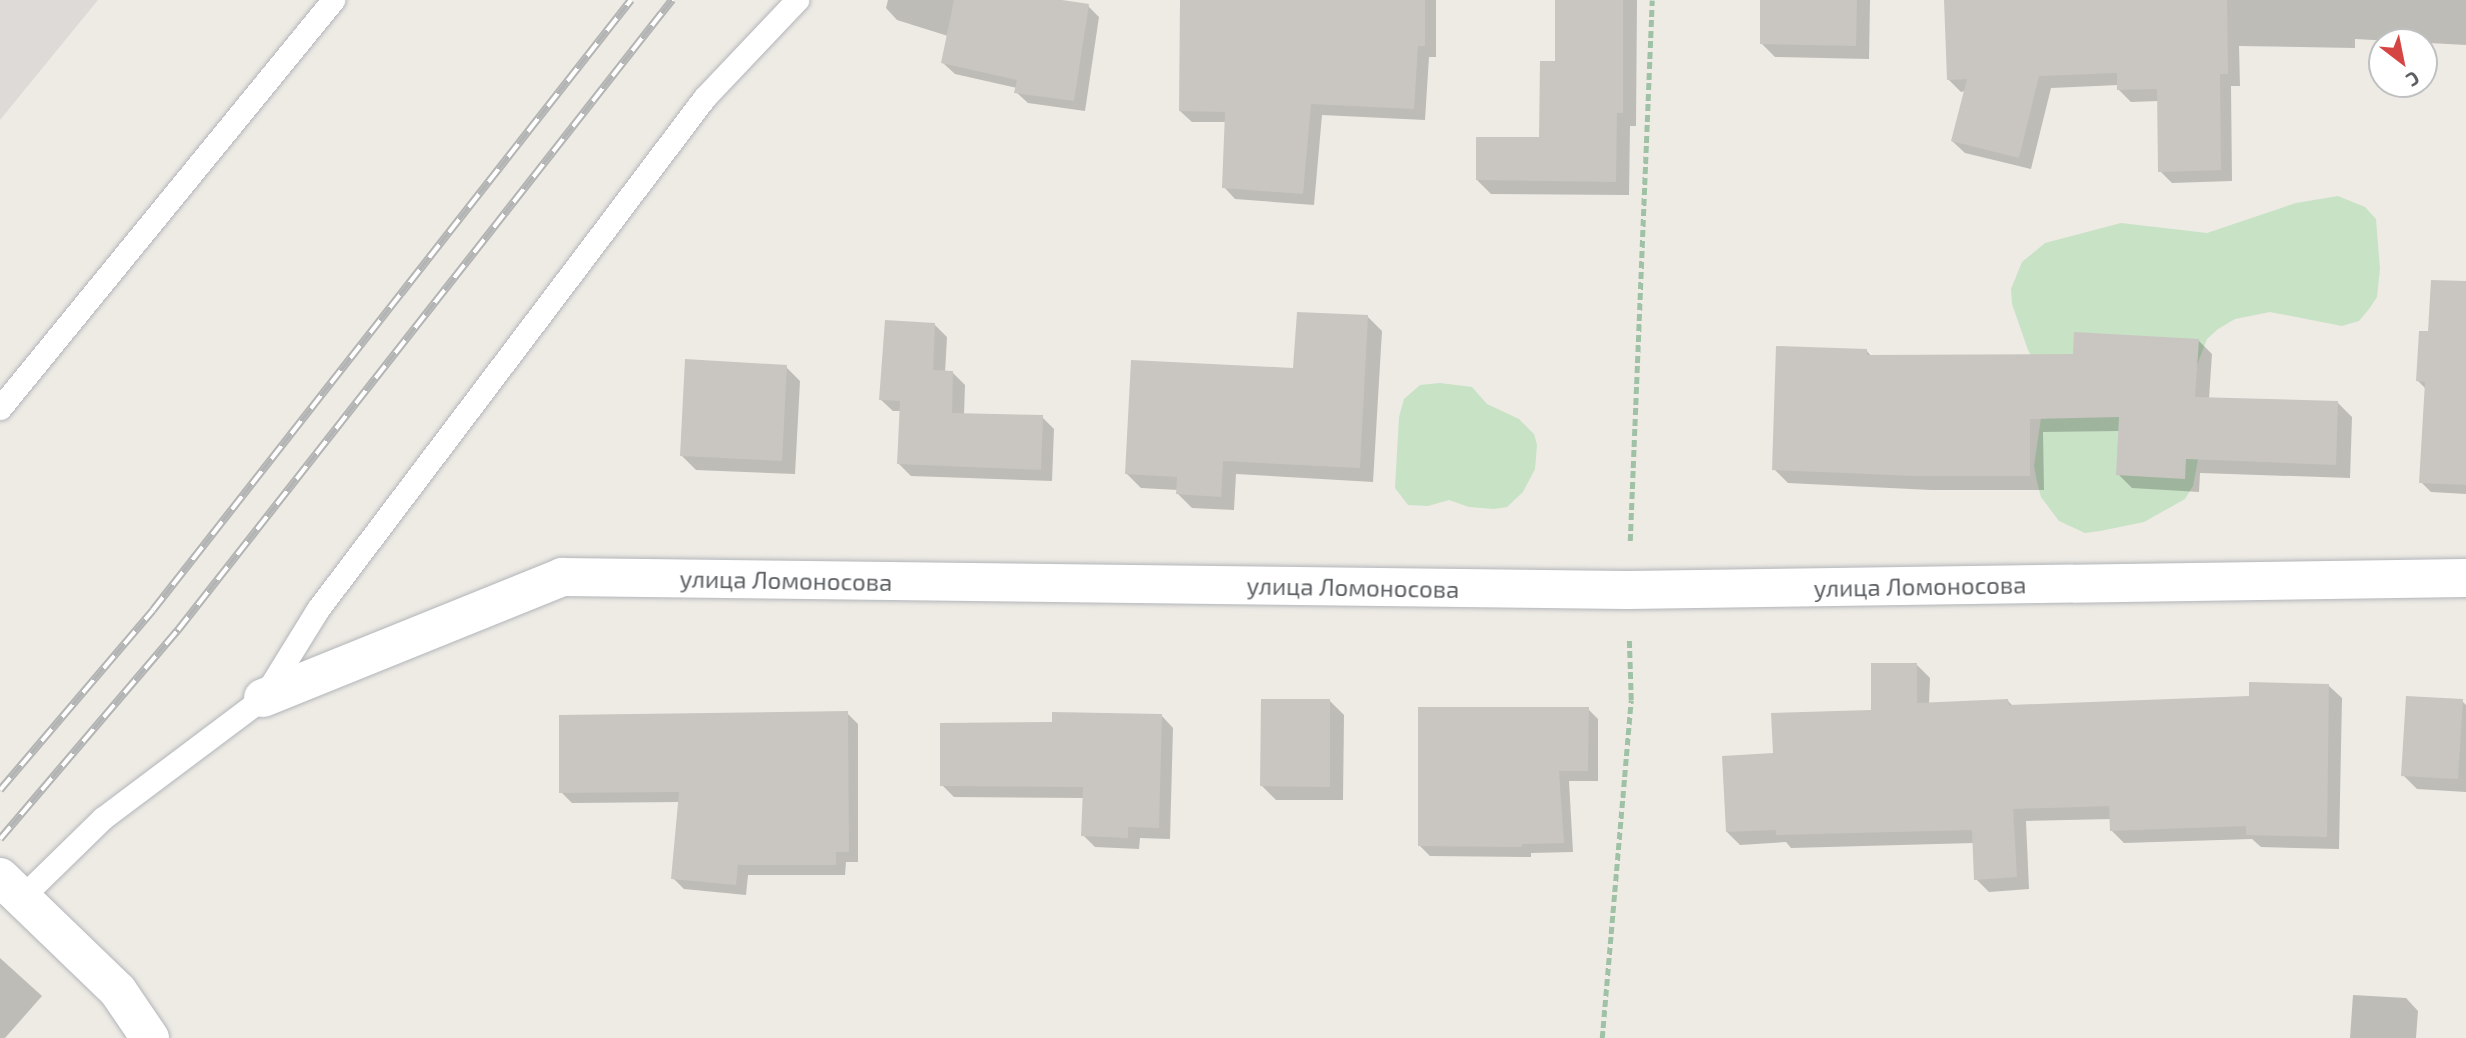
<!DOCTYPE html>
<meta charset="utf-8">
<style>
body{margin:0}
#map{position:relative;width:2466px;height:1038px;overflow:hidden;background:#eeebe5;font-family:"Exo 2",sans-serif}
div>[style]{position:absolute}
.industrial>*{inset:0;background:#dddad7}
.green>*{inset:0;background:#c7e2c5}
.shadow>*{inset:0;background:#0003}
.building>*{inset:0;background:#c9c6c2}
.path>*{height:4.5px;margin-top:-2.25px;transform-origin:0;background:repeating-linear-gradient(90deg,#9fc2a6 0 7px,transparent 0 10.5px)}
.roads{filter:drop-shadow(0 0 2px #b2b5b9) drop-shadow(0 0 2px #b2b5b9)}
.service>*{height:23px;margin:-11.5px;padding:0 11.5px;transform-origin:11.5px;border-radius:11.5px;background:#fff}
.minor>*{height:38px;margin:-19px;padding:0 19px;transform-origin:19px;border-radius:19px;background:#fff}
.tertiary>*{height:38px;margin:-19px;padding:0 19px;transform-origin:19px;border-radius:19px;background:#fff}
.rail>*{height:8px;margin-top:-4px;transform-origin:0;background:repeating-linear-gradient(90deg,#fff 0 16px,#b3b4b4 0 32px);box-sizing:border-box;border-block:2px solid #b3b4b4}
span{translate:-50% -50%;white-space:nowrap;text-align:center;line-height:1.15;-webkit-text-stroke:6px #fff;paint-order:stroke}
.street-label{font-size:24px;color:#5d6164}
.north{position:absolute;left:2368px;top:28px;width:70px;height:70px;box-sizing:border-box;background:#fff;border:2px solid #bec0c1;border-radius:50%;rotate:148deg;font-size:19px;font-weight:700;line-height:28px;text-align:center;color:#5d6164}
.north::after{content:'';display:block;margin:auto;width:24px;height:32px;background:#d54544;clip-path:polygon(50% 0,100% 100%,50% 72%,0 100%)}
</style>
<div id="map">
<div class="industrial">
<div style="clip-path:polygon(0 0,98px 0,0 120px)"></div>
</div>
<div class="green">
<div style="clip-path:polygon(2338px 196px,2365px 207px,2376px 219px,2380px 269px,2377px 297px,2369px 309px,2359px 321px,2342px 326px,2270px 312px,2235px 319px,2218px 329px,2207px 339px,2192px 378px,2199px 454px,2193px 486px,2185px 499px,2144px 522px,2100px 531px,2085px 533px,2059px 521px,2041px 497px,2037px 482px,2034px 466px,2043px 404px,2043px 378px,2028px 350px,2012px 304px,2011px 289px,2022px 262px,2045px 243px,2121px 223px,2207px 233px,2296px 203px)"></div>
<div style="clip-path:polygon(1440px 383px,1472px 387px,1487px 404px,1519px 419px,1534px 434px,1537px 445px,1535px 469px,1523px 492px,1507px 507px,1494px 509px,1469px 507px,1449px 500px,1428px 506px,1408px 505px,1395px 488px,1399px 417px,1404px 399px,1420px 385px)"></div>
</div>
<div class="shadow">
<div style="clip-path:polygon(888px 0,1049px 0,1088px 6px,1099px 17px,1085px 111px,1028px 103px,1016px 92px,1017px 88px,955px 74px,943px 63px,948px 36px,897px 20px,886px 8px)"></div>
<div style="clip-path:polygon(1181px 0,1436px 0,1436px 57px,1429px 57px,1425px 120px,1322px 115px,1314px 205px,1235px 199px,1224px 187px,1226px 122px,1192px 122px,1180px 111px)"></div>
<div style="clip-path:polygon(1557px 0,1637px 0,1636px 126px,1630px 126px,1629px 195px,1491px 194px,1477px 180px,1541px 139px,1557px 63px)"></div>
<div style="clip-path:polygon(1762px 0,1870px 0,1869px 59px,1775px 57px,1761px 43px)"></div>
<div style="clip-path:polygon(1945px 0,2466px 0,2466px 45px,2355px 39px,2355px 48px,2239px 46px,2240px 86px,2231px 86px,2232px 181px,2172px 183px,2160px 171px,2159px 101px,2131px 102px,2119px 90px,2119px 85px,2051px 88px,2031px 169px,1965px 153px,1952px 141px,1965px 91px,1961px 92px,1948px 79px)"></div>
<div style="clip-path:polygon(1368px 317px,1382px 331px,1373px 482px,1236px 474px,1234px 510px,1192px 508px,1178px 494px,1178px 490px,1141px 488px,1127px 474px,1295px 370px)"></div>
<div style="clip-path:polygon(935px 325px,947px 337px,945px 373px,953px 373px,965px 385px,964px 415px,1042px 417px,1054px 429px,1052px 481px,911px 476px,898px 463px,901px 411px,893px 411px,880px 399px)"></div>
<div style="clip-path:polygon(2466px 336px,2466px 494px,2431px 492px,2421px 482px,2426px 389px,2418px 381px)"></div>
<div style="clip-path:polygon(2198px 340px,2212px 354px,2209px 399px,2338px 403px,2352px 417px,2350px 478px,2200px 473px,2199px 492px,2132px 488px,2118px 474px,2120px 431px,2043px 432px,2044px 490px,1931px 490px,1788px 483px,1774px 469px,1866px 350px,1872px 357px,2075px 356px)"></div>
<div style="clip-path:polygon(786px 367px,800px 381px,795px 474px,696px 470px,682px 456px)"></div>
<div style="clip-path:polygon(1917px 665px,1930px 678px,1929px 704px,2008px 701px,2014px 707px,2251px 698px,2329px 686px,2342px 698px,2339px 849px,2261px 847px,2252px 839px,2124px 843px,2111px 830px,2111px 819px,2026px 821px,2029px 889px,1989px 892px,1976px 879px,1974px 843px,1791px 848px,1786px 842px,1740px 845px,1727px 832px,1775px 755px,1873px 712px)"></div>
<div style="clip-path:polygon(1330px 701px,1344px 715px,1343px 800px,1276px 800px,1262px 786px)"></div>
<div style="clip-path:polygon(2462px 701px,2466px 705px,2466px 792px,2417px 789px,2403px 775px)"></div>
<div style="clip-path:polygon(1588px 709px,1598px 719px,1598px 781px,1569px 781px,1573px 852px,1531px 853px,1531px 857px,1430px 856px,1419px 845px)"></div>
<div style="clip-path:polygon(847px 713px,858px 724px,858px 862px,846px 862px,845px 875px,748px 875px,746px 895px,684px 889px,673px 878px,680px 802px,572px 803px,561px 792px)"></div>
<div style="clip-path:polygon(1161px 715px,1173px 728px,1170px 839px,1140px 838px,1139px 849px,1095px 847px,1083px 835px,1084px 798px,954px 797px,942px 785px,1054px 724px)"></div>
<div style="clip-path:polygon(0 958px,42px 996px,5px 1038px,0 1038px)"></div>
<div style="clip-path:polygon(2353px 995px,2406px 998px,2418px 1011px,2416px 1038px,2350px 1038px)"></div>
</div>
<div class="building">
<div style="clip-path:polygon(954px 0,1062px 0,1089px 4px,1074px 101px,1014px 93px,1017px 80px,941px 63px)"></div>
<div style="clip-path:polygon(1180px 0,1425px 0,1425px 46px,1418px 46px,1414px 109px,1311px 104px,1303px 194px,1222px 188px,1225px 112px,1179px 111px)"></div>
<div style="clip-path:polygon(1555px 0,1623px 0,1623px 113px,1617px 113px,1616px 182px,1476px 180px,1476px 137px,1539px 137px,1540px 61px,1555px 61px)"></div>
<div style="clip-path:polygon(1760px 0,1857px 0,1856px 46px,1760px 44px)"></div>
<div style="clip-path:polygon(1944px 0,2227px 0,2228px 74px,2220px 74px,2221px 170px,2158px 172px,2157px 89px,2117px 90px,2117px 73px,2039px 76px,2019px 158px,1951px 141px,1967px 79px,1947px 80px)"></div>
<div style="clip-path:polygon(2431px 280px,2466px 281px,2466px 485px,2419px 483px,2425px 382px,2416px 381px,2419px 331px,2428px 331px)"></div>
<div style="clip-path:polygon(1297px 312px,1368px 315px,1360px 468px,1223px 461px,1221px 497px,1176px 494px,1177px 477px,1125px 474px,1131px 360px,1293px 368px)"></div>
<div style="clip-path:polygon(885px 320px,935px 323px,933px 370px,953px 371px,952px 413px,1043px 415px,1041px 470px,897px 464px,900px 401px,879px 400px)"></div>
<div style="clip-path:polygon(2074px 332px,2199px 339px,2195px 397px,2338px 401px,2336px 465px,2186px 459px,2185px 479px,2116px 475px,2119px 417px,2030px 419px,2030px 476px,1916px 476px,1772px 470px,1776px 346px,1867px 349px,1867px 355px,2073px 354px)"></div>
<div style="clip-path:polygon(685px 359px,787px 365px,782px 461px,680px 456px)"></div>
<div style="clip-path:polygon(1871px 663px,1917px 663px,1917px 703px,2008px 699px,2009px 705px,2249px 696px,2249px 682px,2329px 684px,2327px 837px,2246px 835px,2246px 826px,2110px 831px,2109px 806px,2013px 809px,2017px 877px,1974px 880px,1972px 830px,1776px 835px,1776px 830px,1726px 832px,1722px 756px,1773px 753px,1771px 713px,1871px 710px)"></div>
<div style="clip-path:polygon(2406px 696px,2463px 699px,2458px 779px,2401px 776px)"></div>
<div style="clip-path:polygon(1261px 699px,1330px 699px,1330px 787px,1260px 786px)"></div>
<div style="clip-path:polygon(1418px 707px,1589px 707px,1588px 771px,1559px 771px,1564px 843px,1522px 844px,1522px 847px,1418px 846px)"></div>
<div style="clip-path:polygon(848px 711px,849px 852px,836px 852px,836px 865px,738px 865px,736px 885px,671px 879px,679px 792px,559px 793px,559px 715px)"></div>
<div style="clip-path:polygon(1052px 712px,1162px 714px,1159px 828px,1128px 827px,1128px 838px,1081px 836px,1083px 787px,940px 786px,940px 723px,1052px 722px)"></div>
</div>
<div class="path">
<div style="left:1630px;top:541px;width:541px;rotate:-87.67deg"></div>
<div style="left:1602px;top:1038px;width:339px;rotate:-85.1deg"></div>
<div style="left:1631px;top:700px;width:63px;rotate:-91.8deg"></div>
</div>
<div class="roads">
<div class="service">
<div style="left:0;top:408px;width:527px;rotate:-50.78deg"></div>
<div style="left:22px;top:897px;width:113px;rotate:-44.3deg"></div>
<div style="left:103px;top:818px;width:200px;rotate:-36.9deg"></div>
<div style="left:263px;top:698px;width:105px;rotate:-58.3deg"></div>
<div style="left:318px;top:609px;width:642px;rotate:-52.92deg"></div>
<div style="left:705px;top:97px;width:134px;rotate:-46.5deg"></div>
</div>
<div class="minor">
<div style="left:263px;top:698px;width:323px;rotate:-22deg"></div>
<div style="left:562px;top:577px;width:1066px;rotate:0.7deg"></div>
<div style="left:1628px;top:590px;width:838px;rotate:-0.82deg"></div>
</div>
<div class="tertiary">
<div style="left:0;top:877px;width:164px;rotate:44deg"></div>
<div style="left:118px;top:991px;width:57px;rotate:55.8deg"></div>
</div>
</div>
<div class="rail">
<div style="left:0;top:790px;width:236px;rotate:-49.6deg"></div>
<div style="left:153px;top:610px;width:775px;rotate:-51.92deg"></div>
<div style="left:0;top:839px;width:275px;rotate:-49.6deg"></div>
<div style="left:178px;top:630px;width:801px;rotate:-51.9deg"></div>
</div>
<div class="street-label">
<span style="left:786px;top:580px;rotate:1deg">улица Ломоносова</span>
<span style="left:1920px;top:586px;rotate:-1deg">улица Ломоносова</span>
<span style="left:1353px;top:587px;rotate:1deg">улица Ломоносова</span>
</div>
<div class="north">С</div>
</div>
